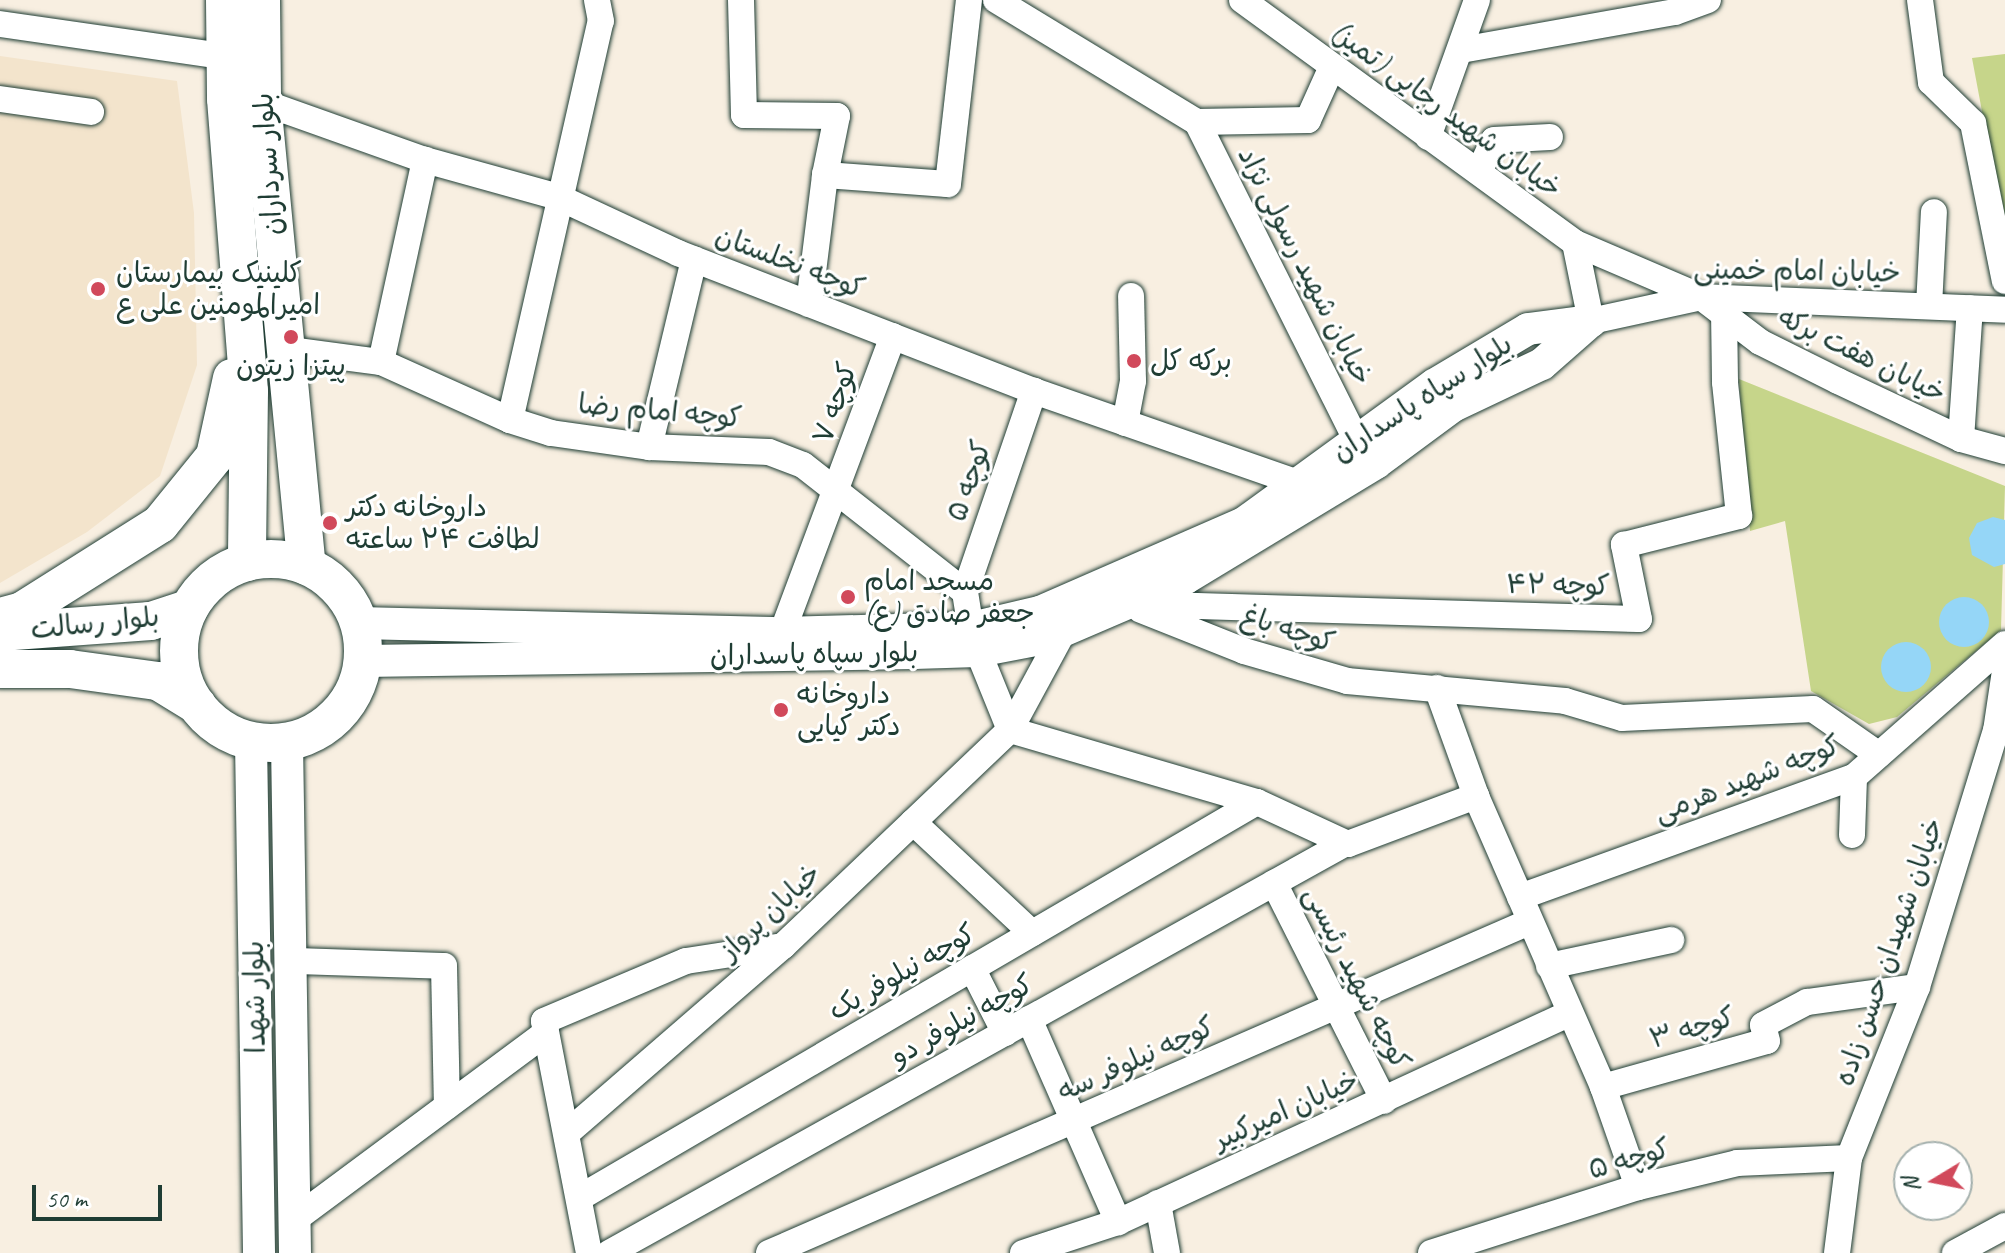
<!DOCTYPE html>
<meta charset="utf-8">
<style>
body{margin:0}
#map{position:relative;width:2005px;height:1253px;overflow:hidden;background:#f8efe1;font-family:Caveat,"Playpen Sans Arabic",sans-serif}
div>[style]{position:absolute}
.built>*{inset:0;background:#f3e4cc}
.green>*{inset:0;background:#c6d58a}
.water>*{inset:0;background:#95d6f7}
.round{border-radius:50%}
.roads{filter:drop-shadow(0 0 2px #1f3d34) drop-shadow(0 0 2px #1f3d34)}
.minor>*{height:26px;margin:-13px;padding:0 13px;transform-origin:13px;border-radius:13px;background:#fff}
.major>*{height:32px;margin:-16px;padding:0 16px;transform-origin:16px;border-radius:16px;background:#fff}
.highway>*{height:38px;margin:-19px;padding:0 19px;transform-origin:19px;border-radius:19px;background:#fff}
.highway>.ring{margin:-19px;padding:0;box-sizing:content-box;background:none;border:38px solid #fff;border-radius:50%}
.dots>*{width:22px;height:22px;translate:-50% -50%;box-sizing:border-box;border:4px solid #fff;border-radius:50%}
span{translate:-50% -50%;white-space:nowrap;text-align:center;line-height:1.15;-webkit-text-stroke:6px #fff;paint-order:stroke}
.street-label{font-size:28px;color:#1f3d34}
.poi-label{font-size:28px;color:#1f3d34}
.left{translate:0 -50%;text-align:left}
.north{position:absolute;left:1893px;top:1141px;width:80px;height:80px;box-sizing:border-box;background:#fff;border:2px solid #a5b1ae;border-radius:50%;rotate:260deg;font-size:22px;font-weight:700;line-height:32px;text-align:center;color:#1f3d34}
.north::after{content:'';display:block;margin:auto;width:28px;height:36px;background:#d1495b;clip-path:polygon(50% 0,100% 100%,50% 72%,0 100%)}
.scale{position:absolute;left:32px;top:1185px;width:130px;height:36px;box-sizing:border-box;border:4px solid #1f3d34;border-top:0;padding-left:10px;font-size:24px;line-height:28px;white-space:nowrap;color:#1f3d34;-webkit-text-stroke:6px #fff;paint-order:stroke}
</style>
<div id="map">
<div class="built">
<div style="clip-path:polygon(0 56px,177px 81px,194px 213px,197px 365px,160px 476px,87px 532px,0 583px)"></div>
</div>
<div class="green">
<div style="clip-path:polygon(2005px 54px,2005px 234px,1972px 58px)"></div>
<div style="clip-path:polygon(1739px 379px,2005px 486px,2001px 630px,1897px 717px,1869px 724px,1811px 691px,1785px 521px,1750px 531px)"></div>
</div>
<div class="water">
<div style="clip-path:polygon(1993px 517px,2005px 520px,2005px 564px,1994px 567px,1972px 555px,1969px 538px,1977px 523px)"></div>
<div class="round" style="left:1939px;top:597px;width:50px;height:50px"></div>
<div class="round" style="left:1881px;top:642px;width:50px;height:50px"></div>
</div>
<div class="roads">
<div class="minor">
<div style="left:741px;top:0;width:115px;rotate:88.5deg"></div>
<div style="left:744px;top:115px;width:93px;rotate:0.6deg"></div>
<div style="left:837px;top:116px;width:60px;rotate:101.5deg"></div>
<div style="left:996px;top:0;width:235px;rotate:31.3deg"></div>
<div style="left:1197px;top:122px;width:355px;rotate:63.4deg"></div>
<div style="left:1242px;top:0;width:412px;rotate:36.1deg"></div>
<div style="left:1575px;top:243px;width:137px;rotate:23.2deg"></div>
<div style="left:1701px;top:297px;width:74px;rotate:37.3deg"></div>
<div style="left:1760px;top:342px;width:87px;rotate:26.6deg"></div>
<div style="left:1838px;top:381px;width:136px;rotate:25.2deg"></div>
<div style="left:1961px;top:439px;width:46px;rotate:15.3deg"></div>
<div style="left:1920px;top:0;width:83px;rotate:82.4deg"></div>
<div style="left:1931px;top:82px;width:59px;rotate:44.3deg"></div>
<div style="left:1973px;top:123px;width:161px;rotate:78.6deg"></div>
<div style="left:0;top:24px;width:225px;rotate:8.2deg"></div>
<div style="left:1461px;top:50px;width:217px;rotate:-10.1deg"></div>
<div style="left:1675px;top:12px;width:35px;rotate:-20deg"></div>
<div style="left:0;top:99px;width:92px;rotate:8.1deg"></div>
<div style="left:262px;top:102px;width:173px;rotate:19.6deg"></div>
<div style="left:425px;top:160px;width:138px;rotate:15.5deg"></div>
<div style="left:558px;top:197px;width:132px;rotate:25deg"></div>
<div style="left:678px;top:253px;width:382px;rotate:21.2deg"></div>
<div style="left:1034px;top:391px;width:276px;rotate:19.2deg"></div>
<div style="left:1197px;top:122px;width:111px;rotate:-1deg"></div>
<div style="left:1308px;top:120px;width:56px;rotate:-65.7deg"></div>
<div style="left:1428px;top:137px;width:145px;rotate:-70.3deg"></div>
<div style="left:1479px;top:172px;width:35px;rotate:-65deg"></div>
<div style="left:1494px;top:140px;width:56px;rotate:-3.1deg"></div>
<div style="left:1575px;top:243px;width:80px;rotate:78.4deg"></div>
<div style="left:1591px;top:321px;width:113px;rotate:-12.3deg"></div>
<div style="left:1701px;top:297px;width:304px;rotate:2.4deg"></div>
<div style="left:809px;top:304px;width:130px;rotate:-82.9deg"></div>
<div style="left:825px;top:175px;width:123px;rotate:4.2deg"></div>
<div style="left:948px;top:184px;width:185px;rotate:-83.5deg"></div>
<div style="left:1929px;top:306px;width:94px;rotate:-87deg"></div>
<div style="left:282px;top:349px;width:100px;rotate:7.5deg"></div>
<div style="left:381px;top:362px;width:141px;rotate:24.2deg"></div>
<div style="left:510px;top:420px;width:43px;rotate:17.6deg"></div>
<div style="left:551px;top:433px;width:99px;rotate:8.1deg"></div>
<div style="left:649px;top:447px;width:120px;rotate:2.4deg"></div>
<div style="left:769px;top:452px;width:36px;rotate:21deg"></div>
<div style="left:803px;top:465px;width:206px;rotate:38.1deg"></div>
<div style="left:965px;top:592px;width:36px;rotate:81deg"></div>
<div style="left:381px;top:362px;width:207px;rotate:-77.7deg"></div>
<div style="left:510px;top:420px;width:409px;rotate:-77.2deg"></div>
<div style="left:601px;top:21px;width:21px;rotate:-101deg"></div>
<div style="left:1125px;top:423px;width:43px;rotate:-79.2deg"></div>
<div style="left:1133px;top:381px;width:85px;rotate:-91.3deg"></div>
<div style="left:1961px;top:439px;width:131px;rotate:-86.1deg"></div>
<div style="left:649px;top:447px;width:193px;rotate:-76.5deg"></div>
<div style="left:965px;top:592px;width:213px;rotate:-71.1deg"></div>
<div style="left:1130px;top:604px;width:509px;rotate:1.69deg"></div>
<div style="left:1639px;top:619px;width:76px;rotate:-101.5deg"></div>
<div style="left:1624px;top:545px;width:119px;rotate:-14.2deg"></div>
<div style="left:1739px;top:516px;width:135px;rotate:-96deg"></div>
<div style="left:1725px;top:382px;width:68px;rotate:-90.8deg"></div>
<div style="left:1141px;top:610px;width:111px;rotate:21.7deg"></div>
<div style="left:1244px;top:651px;width:107px;rotate:16.2deg"></div>
<div style="left:1347px;top:681px;width:219px;rotate:5.2deg"></div>
<div style="left:1565px;top:701px;width:59px;rotate:16.6deg"></div>
<div style="left:1622px;top:718px;width:191px;rotate:-2.7deg"></div>
<div style="left:1813px;top:709px;width:80px;rotate:34.9deg"></div>
<div style="left:782px;top:633px;width:317px;rotate:-69.5deg"></div>
<div style="left:978px;top:651px;width:85px;rotate:67.9deg"></div>
<div style="left:1437px;top:688px;width:115px;rotate:70.1deg"></div>
<div style="left:1476px;top:796px;width:318px;rotate:66.4deg"></div>
<div style="left:1603px;top:1087px;width:106px;rotate:70.7deg"></div>
<div style="left:1010px;top:730px;width:257px;rotate:16.3deg"></div>
<div style="left:1257px;top:802px;width:100px;rotate:24.8deg"></div>
<div style="left:1348px;top:844px;width:137px;rotate:-20.6deg"></div>
<div style="left:913px;top:822px;width:163px;rotate:43deg"></div>
<div style="left:1852px;top:835px;width:58px;rotate:-88deg"></div>
<div style="left:1274px;top:883px;width:244px;rotate:63.2deg"></div>
<div style="left:1520px;top:897px;width:355px;rotate:-19.8deg"></div>
<div style="left:1854px;top:777px;width:201px;rotate:-41.4deg"></div>
<div style="left:295px;top:961px;width:149px;rotate:1.9deg"></div>
<div style="left:444px;top:966px;width:140px;rotate:88.8deg"></div>
<div style="left:1549px;top:966px;width:125px;rotate:-12deg"></div>
<div style="left:972px;top:968px;width:73px;rotate:63.1deg"></div>
<div style="left:1029px;top:1019px;width:222px;rotate:66.3deg"></div>
<div style="left:1603px;top:1087px;width:170px;rotate:-15.7deg"></div>
<div style="left:1767px;top:1041px;width:16px;rotate:-104deg"></div>
<div style="left:1763px;top:1025px;width:50px;rotate:-27.6deg"></div>
<div style="left:1807px;top:1002px;width:111px;rotate:-7.8deg"></div>
<div style="left:567px;top:1133px;width:286px;rotate:-40.9deg"></div>
<div style="left:783px;top:946px;width:313px;rotate:-43.6deg"></div>
<div style="left:1010px;top:730px;width:114px;rotate:-61.6deg"></div>
<div style="left:579px;top:1198px;width:785px;rotate:-30.29deg"></div>
<div style="left:1158px;top:1203px;width:51px;rotate:79.8deg"></div>
<div style="left:294px;top:1220px;width:314px;rotate:-36.6deg"></div>
<div style="left:589px;top:1253px;width:236px;rotate:-101deg"></div>
<div style="left:544px;top:1021px;width:154px;rotate:-22.9deg"></div>
<div style="left:686px;top:961px;width:98px;rotate:-8.8deg"></div>
<div style="left:609px;top:1253px;width:843px;rotate:-29.09deg"></div>
<div style="left:769px;top:1253px;width:829px;rotate:-23.53deg"></div>
<div style="left:1023px;top:1253px;width:100px;rotate:-18.1deg"></div>
<div style="left:1118px;top:1222px;width:498px;rotate:-24.8deg"></div>
<div style="left:1431px;top:1253px;width:217px;rotate:-17.7deg"></div>
<div style="left:1638px;top:1187px;width:102px;rotate:-13.6deg"></div>
<div style="left:1737px;top:1163px;width:112px;rotate:-2.6deg"></div>
<div style="left:1837px;top:1253px;width:96px;rotate:-82.8deg"></div>
<div style="left:1849px;top:1158px;width:184px;rotate:-68.3deg"></div>
<div style="left:1917px;top:987px;width:268px;rotate:-72.9deg"></div>
<div style="left:1996px;top:731px;width:61px;rotate:-81.5deg"></div>
<div style="left:1955px;top:1253px;width:57px;rotate:-28.4deg"></div>
</div>
<div class="major">
<div style="left:359px;top:623px;width:423px;rotate:1.4deg"></div>
<div style="left:782px;top:633px;width:189px;rotate:-1.5deg"></div>
<div style="left:971px;top:628px;width:71px;rotate:-13.1deg"></div>
<div style="left:1040px;top:612px;width:223px;rotate:-23.6deg"></div>
<div style="left:1244px;top:523px;width:235px;rotate:-36deg"></div>
<div style="left:1434px;top:385px;width:109px;rotate:-30.8deg"></div>
<div style="left:1528px;top:329px;width:64px;rotate:-7.2deg"></div>
<div style="left:363px;top:661px;width:551px;rotate:-0.83deg"></div>
<div style="left:914px;top:653px;width:64px;rotate:-1.8deg"></div>
<div style="left:978px;top:651px;width:69px;rotate:-10.8deg"></div>
<div style="left:1046px;top:638px;width:152px;rotate:-23.2deg"></div>
<div style="left:1186px;top:578px;width:222px;rotate:-31.2deg"></div>
<div style="left:1376px;top:463px;width:96px;rotate:-36.5deg"></div>
<div style="left:1453px;top:406px;width:98px;rotate:-25.3deg"></div>
<div style="left:1542px;top:364px;width:65px;rotate:-41.3deg"></div>
<div style="left:251px;top:742px;width:511px;rotate:89.1deg"></div>
<div style="left:287px;top:743px;width:510px;rotate:89.1deg"></div>
</div>
<div class="highway">
<div style="left:225px;top:0;width:99px;rotate:89.4deg"></div>
<div style="left:226px;top:99px;width:293px;rotate:85.5deg"></div>
<div style="left:249px;top:391px;width:171px;rotate:90.7deg"></div>
<div style="left:261px;top:0;width:102px;rotate:89.4deg"></div>
<div style="left:262px;top:102px;width:466px;rotate:84.5deg"></div>
<div class="ring" style="left:179px;top:559px;width:146px;height:146px"></div>
<div style="left:0;top:617px;width:23px;rotate:-15deg"></div>
<div style="left:22px;top:611px;width:163px;rotate:-32.2deg"></div>
<div style="left:160px;top:524px;width:87px;rotate:-51deg"></div>
<div style="left:215px;top:456px;width:80px;rotate:-77.7deg"></div>
<div style="left:0;top:632px;width:151px;rotate:-4.2deg"></div>
<div style="left:151px;top:621px;width:40px;rotate:-18deg"></div>
<div style="left:0;top:669px;width:70px"></div>
<div style="left:70px;top:669px;width:89px;rotate:7.8deg"></div>
<div style="left:158px;top:681px;width:46px;rotate:31.6deg"></div>
</div>
</div>
<div class="dots">
<div style="left:98px;top:289px;background:#d1495b"></div>
<div style="left:291px;top:337px;background:#d1495b"></div>
<div style="left:1134px;top:361px;background:#d1495b"></div>
<div style="left:330px;top:523px;background:#d1495b"></div>
<div style="left:848px;top:597px;background:#d1495b"></div>
<div style="left:781px;top:710px;background:#d1495b"></div>
</div>
<div class="street-label">
<span style="left:1446px;top:110px;rotate:36deg">خیابان شهید رجایی (تمیز)</span>
<span style="left:268px;top:164px;rotate:-94deg">بلوار سرداران</span>
<span style="left:790px;top:262px;rotate:21deg">کوچه نخلستان</span>
<span style="left:1305px;top:266px;rotate:63deg">خیابان شهید رسولی نژاد</span>
<span style="left:1797px;top:271px;rotate:1deg">خیابان امام خمینی</span>
<span style="left:1862px;top:355px;rotate:26deg">خیابان هفت برکه</span>
<span style="left:1422px;top:398px;rotate:-33deg">بلوار سپاه پاسداران</span>
<span style="left:835px;top:403px;rotate:-71deg">کوچه ۷</span>
<span style="left:660px;top:411px;rotate:5deg">کوچه امام رضا</span>
<span style="left:969px;top:481px;rotate:-71deg">کوچه ۵</span>
<span style="left:1558px;top:585px;rotate:1deg">کوچه ۴۲</span>
<span style="left:95px;top:623px;rotate:-6deg">بلوار رسالت</span>
<span style="left:1288px;top:629px;rotate:18deg">کوچه باغ</span>
<span style="left:814px;top:654px;rotate:-1deg">بلوار سپاه پاسداران</span>
<span style="left:1747px;top:779px;rotate:-21deg">کوچه شهید هرمی</span>
<span style="left:770px;top:912px;rotate:-43deg">خیابان پرواز</span>
<span style="left:1889px;top:952px;rotate:-71deg">خیابان شهیدان حسن زاده</span>
<span style="left:902px;top:972px;rotate:-30deg">کوچه نیلوفر یک</span>
<span style="left:1357px;top:978px;rotate:63deg">کوچه شهید رئیسی</span>
<span style="left:255px;top:997px;rotate:-91deg">بلوار شهدا</span>
<span style="left:962px;top:1020px;rotate:-29deg">کوچه نیلوفر دو</span>
<span style="left:1692px;top:1028px;rotate:-16deg">کوچه ۳</span>
<span style="left:1136px;top:1059px;rotate:-24deg">کوچه نیلوفر سه</span>
<span style="left:1286px;top:1110px;rotate:-24deg">خیابان امیرکبیر</span>
<span style="left:1629px;top:1159px;rotate:-16deg">کوچه ۵</span>
</div>
<div class="poi-label">
<span class="left" style="left:116px;top:289px">کلینیک بیمارستان<br>امیرالمومنین علی ع</span>
<span class="left" style="left:1150px;top:361px">برکه کل</span>
<span style="left:291px;top:366px">پیتزا زیتون</span>
<span class="left" style="left:346px;top:523px">داروخانه دکتر<br>لطافت ۲۴ ساعته</span>
<span class="left" style="left:864px;top:597px">مسجد امام<br>جعفر صادق (ع)</span>
<span class="left" style="left:797px;top:710px">داروخانه<br>دکتر کیایی</span>
</div>
<div class="north">N</div>
<div class="scale">50 m</div>
</div>
